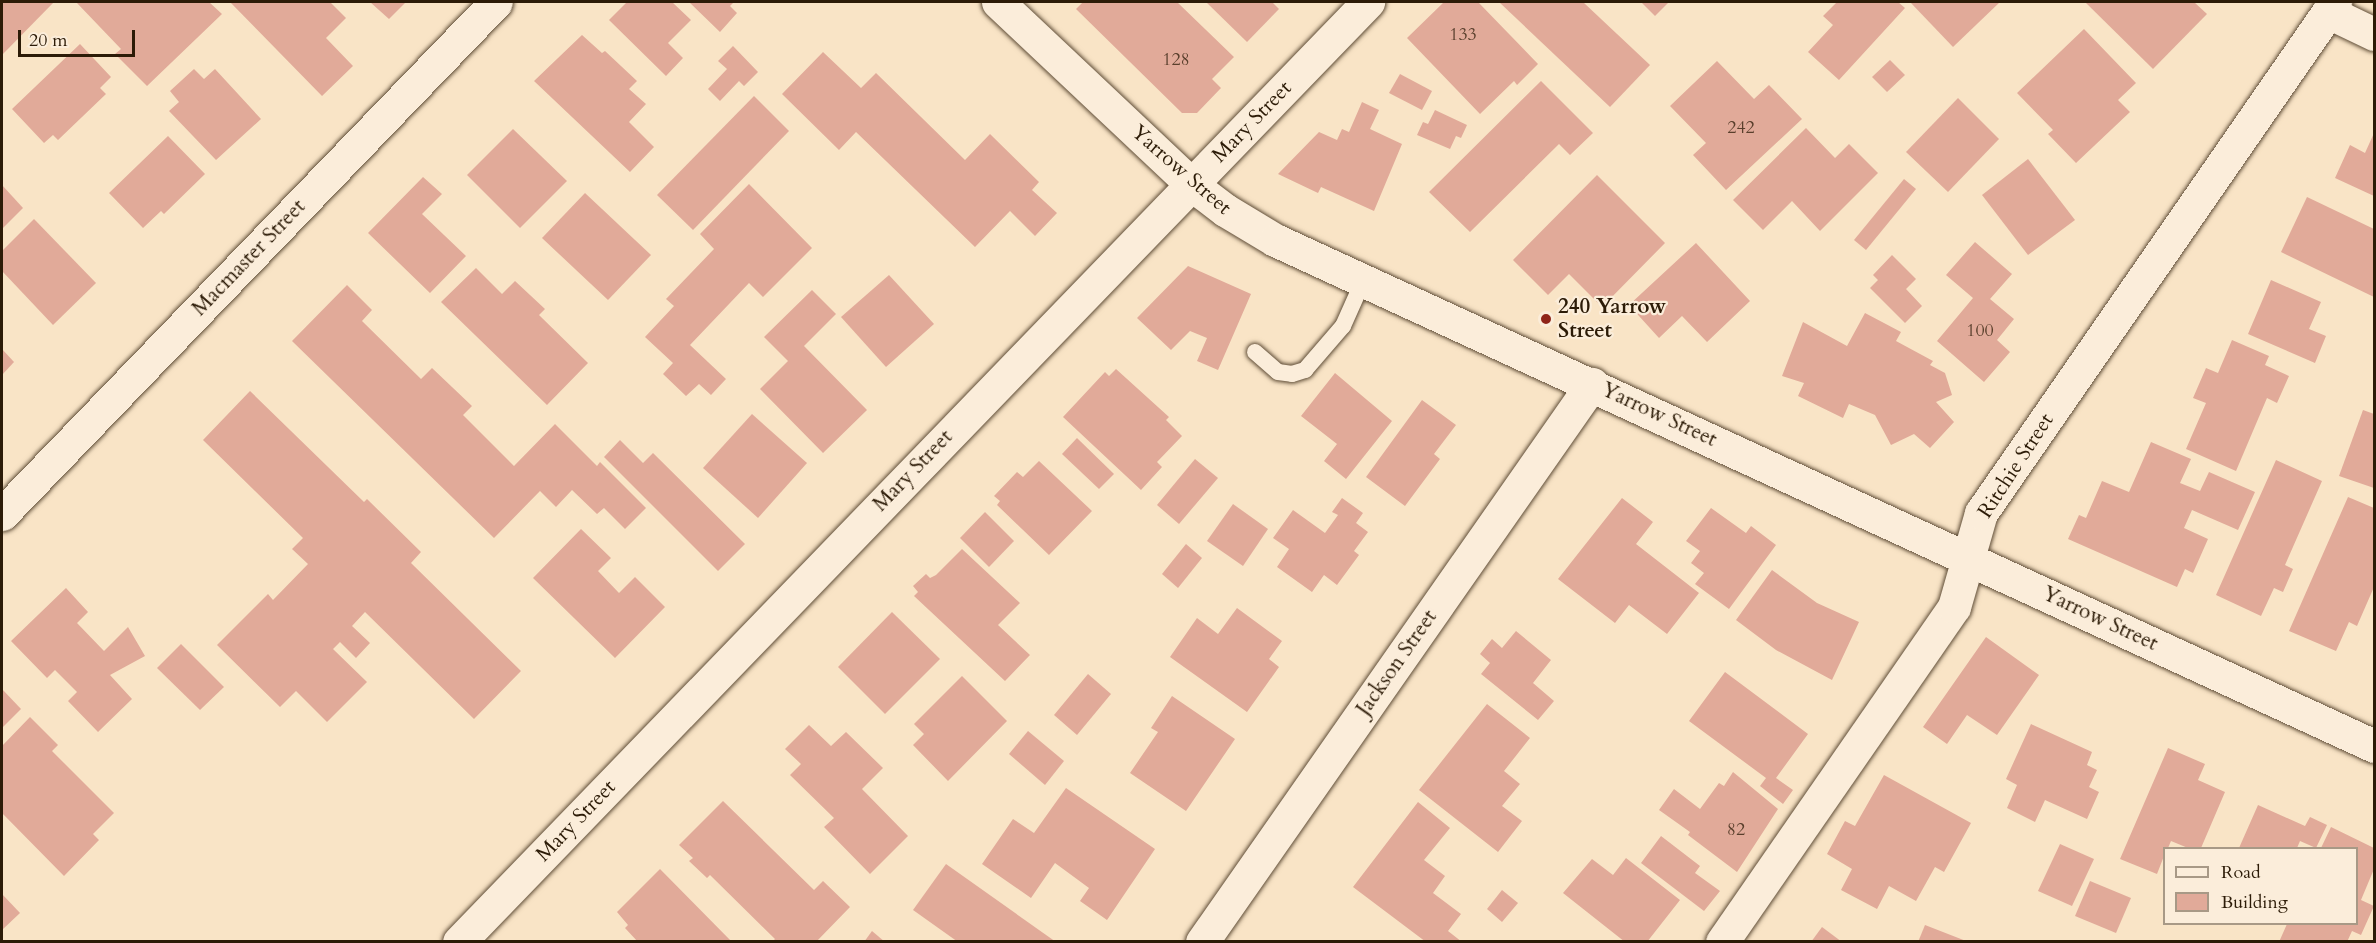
<!DOCTYPE html>
<style>
body{margin:0}
#map{position:relative;width:2376px;height:943px;overflow:hidden;background:#f9e4c6;font-family:Cardo,serif}
div>[style]{position:absolute}
.building>*{inset:0;background:#e1aa99}
.roads{filter:drop-shadow(0 0 2px #5f4d37) drop-shadow(0 0 2px #5f4d37)}
.lane>*{height:16px;margin:-8px;padding:0 8px;transform-origin:8px;border-radius:8px;background:#fbedda}
.street>*{height:33px;margin:-16.5px;padding:0 16.5px;transform-origin:16.5px;border-radius:16.5px;background:#fbedda}
.secondary>*{height:33px;margin:-16.5px;padding:0 16.5px;transform-origin:16.5px;border-radius:16.5px;background:#fbedda}
.dots>*{width:16px;height:16px;translate:-50% -50%;box-sizing:border-box;border:3px solid #fbedda;border-radius:50%}
span{translate:-50% -50%;white-space:nowrap;text-align:center;line-height:1.15;-webkit-text-stroke:4.5px #fbedda;paint-order:stroke}
.number-label{font-size:18px;color:#593f2c}
.number-label span{-webkit-text-stroke-width:0}
.street-label{font-size:21px;color:#2c1b07}
.poi-label{font-size:21px;color:#2c1b07;font-weight:700}
.left{translate:0 -50%;text-align:left}
.frame{position:absolute;inset:0;border:3px solid #2c1b07;pointer-events:none}
.legend{position:absolute;left:2163px;top:847px;width:195px;height:78px;box-sizing:border-box;background:#fbedda;border:2px solid #a89986;margin:0;padding:8px 10px;list-style:none;font-size:18px;color:#2c1b07}
.legend li{display:flex;align-items:center;gap:12px;height:30px}
.legend b{width:30px;border:2px solid #a89986}
.scale{position:absolute;left:18px;top:30px;width:117px;height:27px;box-sizing:border-box;border:3px solid #2c1b07;border-top:0;padding-left:8px;font-size:18px;line-height:21px;white-space:nowrap;color:#2c1b07;-webkit-text-stroke:4px #fbedda;paint-order:stroke}
</style>
<div id="map">
<div class="building">
<div style="clip-path:polygon(2px 2px,54px 2px,2px 55px)"></div>
<div style="clip-path:polygon(76px 2px,209px 2px,222px 14px,147px 86px,115px 54px,121px 49px)"></div>
<div style="clip-path:polygon(230px 2px,330px 2px,346px 18px,326px 38px,353px 66px,322px 96px)"></div>
<div style="clip-path:polygon(370px 2px,406px 2px,389px 19px)"></div>
<div style="clip-path:polygon(627px 2px,672px 2px,691px 20px,668px 43px,683px 58px,666px 76px,609px 20px)"></div>
<div style="clip-path:polygon(689px 2px,734px 2px,730px 6px,737px 13px,720px 32px)"></div>
<div style="clip-path:polygon(1083px 2px,1177px 2px,1234px 57px,1212px 79px,1221px 88px,1197px 113px,1182px 113px,1076px 9px)"></div>
<div style="clip-path:polygon(1206px 2px,1272px 2px,1279px 9px,1247px 42px)"></div>
<div style="clip-path:polygon(1444px 2px,1478px 2px,1538px 64px,1517px 85px,1514px 81px,1480px 114px,1407px 38px)"></div>
<div style="clip-path:polygon(1499px 2px,1583px 2px,1650px 65px,1610px 107px)"></div>
<div style="clip-path:polygon(1641px 2px,1669px 2px,1655px 16px)"></div>
<div style="clip-path:polygon(1837px 2px,1898px 2px,1905px 8px,1839px 80px,1808px 52px,1833px 25px,1823px 16px)"></div>
<div style="clip-path:polygon(1910px 2px,2000px 2px,1953px 47px)"></div>
<div style="clip-path:polygon(2085px 2px,2194px 2px,2207px 14px,2153px 69px)"></div>
<div style="clip-path:polygon(2084px 29px,2136px 83px,2118px 100px,2130px 112px,2076px 163px,2048px 134px,2053px 130px,2017px 93px)"></div>
<div style="clip-path:polygon(582px 35px,602px 53px,605px 51px,637px 81px,629px 89px,646px 104px,629px 122px,654px 147px,630px 172px,534px 81px)"></div>
<div style="clip-path:polygon(80px 44px,111px 77px,100px 88px,106px 94px,58px 140px,53px 135px,44px 143px,12px 109px)"></div>
<div style="clip-path:polygon(733px 46px,758px 72px,744px 86px,739px 81px,720px 101px,708px 89px,727px 69px,718px 61px)"></div>
<div style="clip-path:polygon(823px 52px,861px 88px,876px 73px,965px 160px,990px 134px,1039px 182px,1032px 190px,1057px 213px,1035px 236px,1010px 211px,975px 247px,856px 132px,839px 150px,782px 94px)"></div>
<div style="clip-path:polygon(1890px 60px,1905px 75px,1887px 92px,1872px 77px)"></div>
<div style="clip-path:polygon(1717px 61px,1754px 99px,1769px 85px,1802px 119px,1726px 190px,1693px 155px,1706px 143px,1670px 106px)"></div>
<div style="clip-path:polygon(194px 69px,204px 79px,215px 69px,261px 119px,216px 160px,169px 111px,179px 102px,170px 91px)"></div>
<div style="clip-path:polygon(1400px 74px,1432px 91px,1422px 110px,1389px 93px)"></div>
<div style="clip-path:polygon(1541px 81px,1593px 133px,1570px 155px,1559px 144px,1470px 232px,1429px 192px)"></div>
<div style="clip-path:polygon(754px 96px,789px 131px,693px 230px,657px 195px)"></div>
<div style="clip-path:polygon(1958px 98px,1999px 139px,1948px 192px,1906px 152px)"></div>
<div style="clip-path:polygon(1362px 102px,1379px 110px,1370px 129px,1402px 144px,1374px 211px,1321px 187px,1318px 193px,1278px 174px,1319px 132px,1337px 140px,1342px 129px,1349px 132px)"></div>
<div style="clip-path:polygon(1435px 110px,1467px 125px,1461px 138px,1456px 136px,1450px 149px,1417px 135px,1423px 122px,1428px 124px)"></div>
<div style="clip-path:polygon(1806px 128px,1835px 158px,1849px 144px,1878px 173px,1820px 231px,1792px 201px,1763px 230px,1733px 200px)"></div>
<div style="clip-path:polygon(513px 129px,567px 181px,520px 228px,467px 175px)"></div>
<div style="clip-path:polygon(2374px 133px,2374px 196px,2335px 178px,2350px 145px,2365px 153px)"></div>
<div style="clip-path:polygon(168px 136px,205px 174px,164px 214px,161px 211px,143px 228px,109px 193px)"></div>
<div style="clip-path:polygon(2028px 159px,2075px 220px,2028px 255px,1982px 195px)"></div>
<div style="clip-path:polygon(1597px 175px,1665px 243px,1602px 307px,1569px 274px,1548px 295px,1513px 260px)"></div>
<div style="clip-path:polygon(423px 177px,442px 194px,422px 214px,466px 256px,430px 293px,368px 233px)"></div>
<div style="clip-path:polygon(1904px 179px,1916px 189px,1866px 250px,1854px 240px)"></div>
<div style="clip-path:polygon(749px 184px,812px 248px,763px 297px,749px 283px,690px 345px,726px 379px,711px 395px,699px 384px,686px 396px,663px 374px,673px 363px,645px 337px,674px 306px,666px 299px,714px 249px,700px 234px)"></div>
<div style="clip-path:polygon(2px 185px,23px 208px,2px 229px)"></div>
<div style="clip-path:polygon(585px 193px,651px 255px,608px 300px,542px 238px)"></div>
<div style="clip-path:polygon(2307px 197px,2374px 229px,2374px 297px,2281px 252px)"></div>
<div style="clip-path:polygon(34px 219px,96px 283px,53px 325px,2px 271px,2px 251px)"></div>
<div style="clip-path:polygon(1975px 242px,2012px 274px,1990px 299px,2014px 319px,1997px 340px,2010px 352px,1984px 382px,1937px 341px,1973px 298px,1946px 275px)"></div>
<div style="clip-path:polygon(1696px 243px,1750px 301px,1707px 342px,1682px 316px,1659px 338px,1629px 305px)"></div>
<div style="clip-path:polygon(1892px 255px,1916px 279px,1906px 289px,1922px 306px,1905px 323px,1870px 288px,1878px 280px,1873px 275px)"></div>
<div style="clip-path:polygon(1188px 266px,1251px 294px,1218px 370px,1197px 361px,1207px 338px,1190px 331px,1171px 350px,1137px 318px)"></div>
<div style="clip-path:polygon(476px 268px,502px 294px,515px 281px,545px 309px,539px 315px,588px 363px,547px 405px,441px 302px)"></div>
<div style="clip-path:polygon(889px 275px,934px 324px,886px 367px,841px 317px)"></div>
<div style="clip-path:polygon(2271px 280px,2321px 302px,2309px 329px,2326px 336px,2315px 363px,2248px 334px)"></div>
<div style="clip-path:polygon(347px 285px,372px 310px,362px 321px,421px 379px,432px 368px,472px 406px,463px 415px,514px 466px,555px 424px,597px 466px,600px 462px,646px 508px,625px 529px,604px 508px,597px 514px,572px 490px,556px 507px,540px 491px,494px 538px,292px 341px)"></div>
<div style="clip-path:polygon(812px 290px,836px 314px,804px 346px,867px 410px,823px 453px,760px 389px,788px 361px,764px 337px)"></div>
<div style="clip-path:polygon(1865px 313px,1901px 332px,1896px 341px,1933px 361px,1930px 365px,1945px 373px,1952px 395px,1936px 402px,1954px 422px,1930px 448px,1914px 434px,1891px 445px,1875px 415px,1849px 404px,1843px 418px,1798px 396px,1804px 383px,1782px 376px,1803px 322px,1847px 346px)"></div>
<div style="clip-path:polygon(2232px 340px,2269px 356px,2265px 365px,2289px 376px,2277px 403px,2267px 398px,2236px 471px,2186px 449px,2206px 403px,2193px 398px,2206px 368px,2218px 373px)"></div>
<div style="clip-path:polygon(2px 349px,14px 362px,2px 375px)"></div>
<div style="clip-path:polygon(1116px 369px,1169px 417px,1166px 420px,1182px 436px,1157px 462px,1162px 467px,1141px 490px,1063px 417px,1105px 372px,1109px 376px)"></div>
<div style="clip-path:polygon(1335px 373px,1392px 421px,1346px 479px,1324px 461px,1337px 444px,1301px 416px)"></div>
<div style="clip-path:polygon(250px 391px,364px 502px,367px 499px,421px 552px,411px 563px,521px 671px,474px 719px,365px 612px,352px 626px,370px 643px,356px 658px,340px 642px,333px 649px,367px 682px,327px 722px,296px 691px,280px 707px,217px 645px,268px 594px,273px 600px,308px 564px,292px 549px,303px 538px,203px 440px)"></div>
<div style="clip-path:polygon(1422px 400px,1456px 425px,1434px 454px,1440px 459px,1405px 506px,1366px 477px)"></div>
<div style="clip-path:polygon(2363px 410px,2374px 414px,2374px 488px,2339px 476px)"></div>
<div style="clip-path:polygon(752px 414px,807px 463px,758px 518px,703px 468px)"></div>
<div style="clip-path:polygon(1077px 438px,1114px 474px,1099px 489px,1062px 454px)"></div>
<div style="clip-path:polygon(620px 440px,643px 463px,653px 453px,745px 544px,718px 571px,604px 457px)"></div>
<div style="clip-path:polygon(2151px 442px,2191px 459px,2180px 483px,2200px 491px,2209px 472px,2255px 492px,2238px 530px,2192px 510px,2184px 528px,2208px 539px,2193px 573px,2185px 569px,2177px 587px,2068px 539px,2079px 515px,2086px 518px,2102px 481px,2129px 492px)"></div>
<div style="clip-path:polygon(1195px 459px,1218px 478px,1179px 524px,1157px 505px)"></div>
<div style="clip-path:polygon(2276px 460px,2322px 481px,2285px 565px,2293px 569px,2283px 592px,2274px 588px,2261px 616px,2216px 595px)"></div>
<div style="clip-path:polygon(1039px 461px,1092px 511px,1049px 555px,997px 505px,1000px 501px,994px 496px,1017px 472px,1023px 477px)"></div>
<div style="clip-path:polygon(2348px 497px,2374px 508px,2374px 587px,2357px 626px,2349px 622px,2336px 651px,2289px 631px)"></div>
<div style="clip-path:polygon(1342px 498px,1363px 513px,1356px 523px,1368px 532px,1354px 551px,1359px 555px,1337px 585px,1324px 575px,1312px 592px,1277px 567px,1289px 549px,1273px 538px,1293px 510px,1325px 533px,1338px 515px,1332px 512px)"></div>
<div style="clip-path:polygon(1622px 498px,1653px 522px,1636px 544px,1699px 593px,1667px 634px,1629px 605px,1615px 623px,1558px 579px)"></div>
<div style="clip-path:polygon(1233px 504px,1268px 529px,1243px 566px,1207px 541px)"></div>
<div style="clip-path:polygon(1711px 508px,1746px 533px,1751px 526px,1776px 545px,1729px 609px,1695px 584px,1704px 573px,1691px 563px,1700px 551px,1686px 541px)"></div>
<div style="clip-path:polygon(985px 512px,1014px 541px,989px 567px,960px 538px)"></div>
<div style="clip-path:polygon(581px 529px,611px 558px,598px 571px,619px 593px,635px 577px,665px 607px,615px 658px,533px 578px)"></div>
<div style="clip-path:polygon(1186px 544px,1202px 558px,1178px 588px,1162px 574px)"></div>
<div style="clip-path:polygon(962px 549px,1020px 603px,998px 625px,1030px 655px,1005px 681px,914px 596px,918px 592px,913px 586px,926px 574px,930px 578px,936px 575px)"></div>
<div style="clip-path:polygon(1772px 570px,1817px 603px,1859px 622px,1832px 680px,1776px 650px,1736px 620px)"></div>
<div style="clip-path:polygon(66px 588px,88px 612px,77px 623px,104px 651px,128px 627px,145px 656px,110px 675px,132px 699px,98px 732px,68px 701px,77px 692px,55px 670px,47px 678px,11px 641px)"></div>
<div style="clip-path:polygon(1237px 608px,1282px 641px,1269px 659px,1279px 667px,1247px 712px,1170px 657px,1197px 618px,1218px 634px)"></div>
<div style="clip-path:polygon(892px 612px,940px 659px,885px 714px,838px 667px)"></div>
<div style="clip-path:polygon(1516px 631px,1551px 660px,1533px 683px,1554px 701px,1538px 720px,1481px 674px,1490px 663px,1480px 654px,1492px 639px,1502px 648px)"></div>
<div style="clip-path:polygon(1986px 637px,2039px 675px,1997px 735px,1967px 715px,1947px 744px,1923px 727px)"></div>
<div style="clip-path:polygon(181px 644px,224px 687px,200px 710px,157px 668px)"></div>
<div style="clip-path:polygon(1725px 672px,1808px 734px,1776px 778px,1793px 790px,1783px 804px,1760px 786px,1766px 778px,1689px 721px)"></div>
<div style="clip-path:polygon(1088px 674px,1111px 694px,1077px 735px,1054px 715px)"></div>
<div style="clip-path:polygon(962px 676px,1007px 721px,948px 781px,913px 745px,924px 734px,914px 724px)"></div>
<div style="clip-path:polygon(2px 689px,21px 709px,2px 728px)"></div>
<div style="clip-path:polygon(1172px 696px,1235px 739px,1186px 811px,1130px 773px,1158px 732px,1151px 728px)"></div>
<div style="clip-path:polygon(1487px 704px,1530px 738px,1504px 771px,1520px 784px,1502px 806px,1522px 821px,1498px 852px,1419px 790px)"></div>
<div style="clip-path:polygon(30px 717px,58px 745px,52px 751px,114px 813px,93px 834px,99px 840px,64px 876px,2px 813px,2px 746px)"></div>
<div style="clip-path:polygon(2031px 724px,2092px 752px,2087px 765px,2097px 770px,2089px 787px,2099px 792px,2087px 819px,2045px 800px,2035px 822px,2007px 808px,2017px 785px,2006px 779px)"></div>
<div style="clip-path:polygon(809px 725px,831px 746px,846px 732px,883px 768px,862px 789px,908px 836px,870px 874px,824px 827px,834px 818px,790px 775px,801px 764px,785px 749px)"></div>
<div style="clip-path:polygon(1028px 731px,1064px 761px,1045px 785px,1009px 754px)"></div>
<div style="clip-path:polygon(2168px 748px,2205px 764px,2198px 780px,2225px 792px,2201px 848px,2188px 848px,2171px 841px,2168px 848px,2164px 848px,2164px 856px,2157px 874px,2120px 859px)"></div>
<div style="clip-path:polygon(1733px 772px,1778px 809px,1737px 872px,1688px 835px,1690px 832px,1659px 810px,1674px 789px,1700px 809px,1719px 783px,1724px 786px)"></div>
<div style="clip-path:polygon(1884px 775px,1971px 823px,1944px 872px,1935px 867px,1916px 901px,1889px 886px,1877px 909px,1841px 890px,1852px 869px,1827px 854px,1845px 821px,1855px 826px)"></div>
<div style="clip-path:polygon(1066px 788px,1155px 849px,1107px 920px,1080px 901px,1089px 888px,1055px 863px,1031px 898px,982px 864px,1013px 819px,1034px 833px)"></div>
<div style="clip-path:polygon(723px 801px,814px 890px,823px 881px,850px 907px,816px 942px,772px 942px,775px 939px,710px 875px,707px 878px,689px 861px,693px 858px,679px 845px)"></div>
<div style="clip-path:polygon(1418px 802px,1450px 828px,1424px 860px,1445px 876px,1433px 893px,1461px 914px,1448px 931px,1462px 942px,1426px 942px,1353px 887px)"></div>
<div style="clip-path:polygon(2258px 805px,2305px 826px,2310px 817px,2327px 825px,2316px 848px,2300px 841px,2297px 848px,2239px 848px)"></div>
<div style="clip-path:polygon(2331px 827px,2374px 848px,2374px 869px,2361px 900px,2374px 906px,2361px 935px,2352px 931px,2347px 942px,2279px 942px,2287px 924px,2356px 924px,2356px 848px,2321px 848px)"></div>
<div style="clip-path:polygon(1661px 836px,1700px 866px,1695px 873px,1720px 891px,1704px 911px,1641px 863px)"></div>
<div style="clip-path:polygon(2060px 844px,2094px 859px,2072px 906px,2038px 891px)"></div>
<div style="clip-path:polygon(1626px 858px,1680px 900px,1647px 942px,1625px 942px,1563px 893px,1592px 859px,1613px 875px)"></div>
<div style="clip-path:polygon(946px 864px,1056px 942px,958px 942px,913px 910px)"></div>
<div style="clip-path:polygon(660px 869px,732px 942px,638px 942px,625px 928px,628px 925px,617px 912px)"></div>
<div style="clip-path:polygon(2090px 881px,2131px 898px,2116px 933px,2075px 916px)"></div>
<div style="clip-path:polygon(1502px 890px,1518px 903px,1502px 922px,1487px 909px)"></div>
<div style="clip-path:polygon(2px 894px,20px 913px,2px 930px)"></div>
<div style="clip-path:polygon(1925px 925px,1966px 941px,1966px 942px,1918px 942px)"></div>
<div style="clip-path:polygon(1822px 927px,1842px 942px,1811px 942px)"></div>
<div style="clip-path:polygon(872px 931px,885px 942px,864px 942px)"></div>
</div>
<div class="roads">
<div class="lane">
<div style="left:1255px;top:352px;width:30px;rotate:41deg"></div>
<div style="left:1278px;top:372px;width:14px;rotate:8deg"></div>
<div style="left:1292px;top:374px;width:14px;rotate:-17deg"></div>
<div style="left:1305px;top:370px;width:58px;rotate:-49.2deg"></div>
<div style="left:1343px;top:326px;width:49px;rotate:-66deg"></div>
</div>
<div class="street">
<div style="left:2328px;top:12px;width:51px;rotate:25.6deg"></div>
<div style="left:2px;top:514px;width:711px;rotate:-46.03deg"></div>
<div style="left:459px;top:942px;width:1308px;rotate:-45.96deg"></div>
<div style="left:1202px;top:942px;width:681px;rotate:-55.05deg"></div>
<div style="left:1722px;top:942px;width:407px;rotate:-55.3deg"></div>
<div style="left:1954px;top:607px;width:98px;rotate:-74deg"></div>
<div style="left:1981px;top:513px;width:622px;rotate:-55.29deg"></div>
</div>
<div class="secondary">
<div style="left:998px;top:2px;width:267px;rotate:43.3deg"></div>
<div style="left:1192px;top:185px;width:41px;rotate:37.1deg"></div>
<div style="left:1225px;top:210px;width:58px;rotate:31deg"></div>
<div style="left:1275px;top:240px;width:1210px;rotate:24.72deg"></div>
</div>
</div>
<div class="dots">
<div style="left:1546px;top:319px;background:#8f2418"></div>
</div>
<div class="number-label">
<span style="left:1463px;top:35px">133</span>
<span style="left:1176px;top:60px">128</span>
<span style="left:1741px;top:128px">242</span>
<span style="left:1980px;top:331px">100</span>
<span style="left:1736px;top:830px">82</span>
</div>
<div class="street-label">
<span style="left:1252px;top:122px;rotate:-46deg">Mary Street</span>
<span style="left:1181px;top:170px;rotate:41deg">Yarrow Street</span>
<span style="left:249px;top:258px;rotate:-46deg">Macmaster Street</span>
<span style="left:1659px;top:415px;rotate:25deg">Yarrow Street</span>
<span style="left:2016px;top:466px;rotate:-57deg">Ritchie Street</span>
<span style="left:913px;top:471px;rotate:-46deg">Mary Street</span>
<span style="left:2100px;top:619px;rotate:25deg">Yarrow Street</span>
<span style="left:1397px;top:663px;rotate:-55deg">Jackson Street</span>
<span style="left:576px;top:821px;rotate:-46deg">Mary Street</span>
</div>
<div class="poi-label">
<span class="left" style="left:1558px;top:319px">240 Yarrow<br>Street</span>
</div>
<div class="frame"></div>
<ul class="legend">
<li><b style="height:8px;background:#fbedda"></b>Road</li>
<li><b style="height:16px;background:#e1aa99"></b>Building</li>
</ul>
<div class="scale">20 m</div>
</div>
